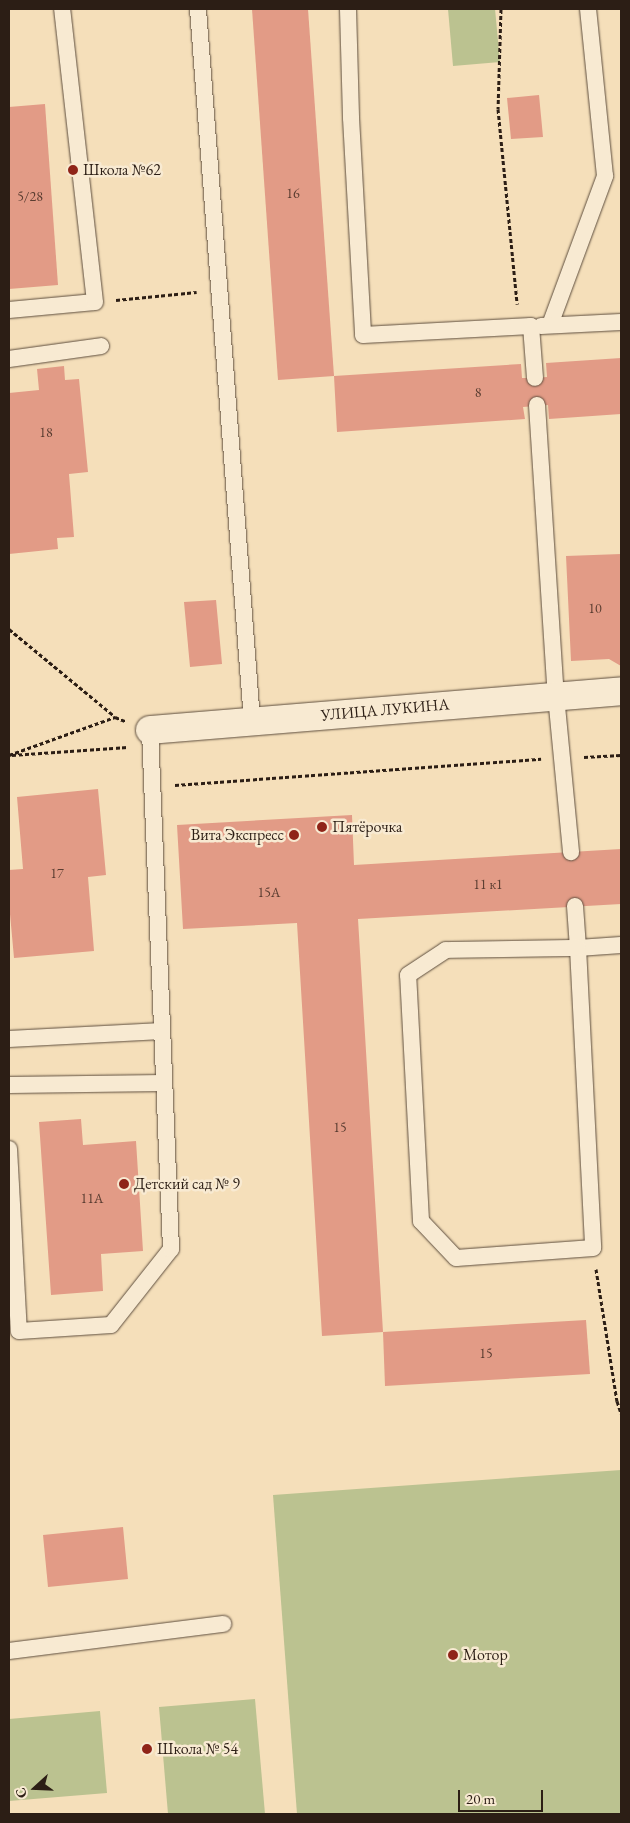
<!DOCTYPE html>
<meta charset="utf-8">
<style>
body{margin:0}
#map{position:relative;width:630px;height:1823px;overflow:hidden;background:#f5dfba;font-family:"EB Garamond",serif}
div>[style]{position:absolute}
.green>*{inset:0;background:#bbc290}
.building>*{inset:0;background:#e29b86}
.path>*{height:3px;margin-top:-1.5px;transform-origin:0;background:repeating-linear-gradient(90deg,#2c1e15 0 4px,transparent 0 6.5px)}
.roads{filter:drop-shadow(0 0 1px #5e4e3e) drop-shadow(0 0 1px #5e4e3e)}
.service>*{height:16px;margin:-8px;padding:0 8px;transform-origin:8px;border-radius:8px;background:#f8ead2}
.minor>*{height:28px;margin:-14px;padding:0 14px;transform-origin:14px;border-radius:14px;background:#f8ead2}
.dots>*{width:14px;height:14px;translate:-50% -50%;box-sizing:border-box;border:2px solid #f8ead2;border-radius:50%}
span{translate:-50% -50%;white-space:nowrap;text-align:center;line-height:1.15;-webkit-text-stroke:5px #f8ead2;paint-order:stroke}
.number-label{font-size:14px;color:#5a3d31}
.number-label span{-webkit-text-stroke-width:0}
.poi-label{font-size:16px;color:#2c1e15}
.left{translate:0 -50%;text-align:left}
.right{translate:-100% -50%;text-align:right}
.street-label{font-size:16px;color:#2c1e15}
.frame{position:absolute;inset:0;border:10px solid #2c1e15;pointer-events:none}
.north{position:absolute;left:10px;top:1763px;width:50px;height:50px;-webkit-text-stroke:4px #f8ead2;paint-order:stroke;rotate:250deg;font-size:14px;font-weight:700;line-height:20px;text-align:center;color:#2c1e15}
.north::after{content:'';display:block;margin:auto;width:18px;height:22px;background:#2c1e15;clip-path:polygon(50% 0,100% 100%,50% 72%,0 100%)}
.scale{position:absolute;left:458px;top:1790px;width:85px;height:22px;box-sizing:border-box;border:2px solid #2c1e15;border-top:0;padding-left:6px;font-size:15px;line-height:18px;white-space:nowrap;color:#2c1e15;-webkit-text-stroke:4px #f8ead2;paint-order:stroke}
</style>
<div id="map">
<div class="green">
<div style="clip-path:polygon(448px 9px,495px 9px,500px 62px,453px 66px)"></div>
<div style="clip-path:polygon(621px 1470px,621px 1814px,297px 1814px,273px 1495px)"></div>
<div style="clip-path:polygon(255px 1699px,265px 1814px,168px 1814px,159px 1707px)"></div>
<div style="clip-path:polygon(100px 1711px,107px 1793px,9px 1801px,9px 1719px)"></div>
</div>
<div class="building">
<div style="clip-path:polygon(252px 9px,308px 9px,334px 376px,278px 380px)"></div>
<div style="clip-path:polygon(539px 95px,543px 137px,511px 139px,507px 98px)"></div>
<div style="clip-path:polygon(45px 104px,58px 285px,9px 289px,9px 107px)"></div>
<div style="clip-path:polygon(621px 358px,621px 414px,549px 419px,548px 405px,523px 407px,525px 419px,337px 432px,334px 376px,521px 364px,522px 378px,535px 378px,547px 377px,546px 363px)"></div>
<div style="clip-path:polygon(64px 366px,65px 380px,79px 379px,88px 472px,69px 474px,74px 537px,57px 538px,58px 549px,9px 554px,9px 393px,39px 390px,37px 369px)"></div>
<div style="clip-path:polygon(621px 554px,621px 666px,609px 659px,571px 661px,566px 556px)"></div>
<div style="clip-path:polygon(216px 600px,222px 664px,190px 667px,184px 602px)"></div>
<div style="clip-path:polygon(98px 789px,106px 875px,88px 877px,94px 951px,14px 958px,9px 903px,9px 870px,23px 869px,17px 797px)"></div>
<div style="clip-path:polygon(352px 815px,354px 865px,621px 849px,621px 904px,358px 919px,383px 1332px,322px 1336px,297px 923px,183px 929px,177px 825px)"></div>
<div style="clip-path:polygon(81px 1119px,83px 1145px,136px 1141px,143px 1251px,101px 1254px,103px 1291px,51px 1295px,39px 1122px)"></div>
<div style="clip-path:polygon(586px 1320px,590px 1374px,385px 1386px,383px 1332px)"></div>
<div style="clip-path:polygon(123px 1527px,128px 1579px,48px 1587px,43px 1535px)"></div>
</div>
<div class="path">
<div style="left:501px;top:9px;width:100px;rotate:91.7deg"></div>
<div style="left:498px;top:109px;width:196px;rotate:84.4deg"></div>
<div style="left:116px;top:300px;width:81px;rotate:-5.6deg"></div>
<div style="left:9px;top:629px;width:136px;rotate:39.6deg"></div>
<div style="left:9px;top:755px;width:113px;rotate:-19.7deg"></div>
<div style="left:115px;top:717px;width:11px;rotate:22deg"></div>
<div style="left:12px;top:755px;width:116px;rotate:-3.9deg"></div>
<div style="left:584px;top:757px;width:37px;rotate:-3deg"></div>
<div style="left:175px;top:785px;width:367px;rotate:-4.1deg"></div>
<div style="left:596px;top:1269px;width:134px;rotate:81deg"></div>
<div style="left:617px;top:1401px;width:13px;rotate:72deg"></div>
</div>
<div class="roads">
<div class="service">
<div style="left:198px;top:9px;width:714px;rotate:85.66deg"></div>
<div style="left:348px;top:9px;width:109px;rotate:88.4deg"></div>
<div style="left:351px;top:118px;width:217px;rotate:86.8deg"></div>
<div style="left:363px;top:335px;width:168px;rotate:-3.1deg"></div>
<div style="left:531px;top:326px;width:52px;rotate:85.6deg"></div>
<div style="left:9px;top:310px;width:86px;rotate:-5.3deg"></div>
<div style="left:95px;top:302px;width:295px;rotate:-96.4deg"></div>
<div style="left:550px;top:325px;width:159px;rotate:-69.7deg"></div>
<div style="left:605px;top:176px;width:168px;rotate:-95.8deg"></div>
<div style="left:541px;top:326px;width:80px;rotate:-2.9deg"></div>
<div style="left:9px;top:359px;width:93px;rotate:-8deg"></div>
<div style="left:537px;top:405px;width:292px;rotate:86.3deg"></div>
<div style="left:556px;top:696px;width:157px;rotate:84.5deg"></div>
<div style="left:575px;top:906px;width:42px;rotate:85.9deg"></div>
<div style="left:578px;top:948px;width:43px;rotate:-4deg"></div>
<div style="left:578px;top:948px;width:300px;rotate:87.1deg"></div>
<div style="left:593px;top:1248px;width:137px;rotate:175.8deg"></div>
<div style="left:456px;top:1258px;width:51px;rotate:-133.4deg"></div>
<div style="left:421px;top:1221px;width:246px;rotate:-93deg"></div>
<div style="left:408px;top:975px;width:45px;rotate:-33.3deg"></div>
<div style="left:446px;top:950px;width:132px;rotate:-0.9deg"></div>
<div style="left:9px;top:1039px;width:153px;rotate:-3deg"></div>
<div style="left:9px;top:1085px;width:155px;rotate:-0.7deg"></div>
<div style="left:9px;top:1149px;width:182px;rotate:86.9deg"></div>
<div style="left:19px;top:1331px;width:92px;rotate:-3.7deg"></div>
<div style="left:111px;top:1325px;width:97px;rotate:-51.7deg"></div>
<div style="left:171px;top:1249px;width:519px;rotate:-92.32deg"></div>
<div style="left:9px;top:1651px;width:216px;rotate:-7.2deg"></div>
</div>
<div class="minor">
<div style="left:150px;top:730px;width:473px;rotate:-4.7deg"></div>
</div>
</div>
<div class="dots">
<div style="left:73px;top:170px;background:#8f2418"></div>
<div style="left:322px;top:827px;background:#8f2418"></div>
<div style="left:294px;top:835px;background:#8f2418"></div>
<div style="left:124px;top:1184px;background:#8f2418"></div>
<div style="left:453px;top:1655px;background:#8f2418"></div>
<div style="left:147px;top:1749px;background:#8f2418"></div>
</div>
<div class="number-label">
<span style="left:293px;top:193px">16</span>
<span style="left:30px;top:196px">5/28</span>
<span style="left:478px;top:392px">8</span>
<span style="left:46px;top:432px">18</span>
<span style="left:595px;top:608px">10</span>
<span style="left:57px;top:873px">17</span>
<span style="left:488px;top:884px">11 к1</span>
<span style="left:269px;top:892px">15А</span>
<span style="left:340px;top:1127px">15</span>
<span style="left:92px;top:1198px">11А</span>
<span style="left:486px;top:1353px">15</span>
</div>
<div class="poi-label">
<span class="left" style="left:83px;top:170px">Школа №62</span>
<span class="left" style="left:332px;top:827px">Пятёрочка</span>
<span class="right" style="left:284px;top:835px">Вита Экспресс</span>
<span class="left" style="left:134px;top:1184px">Детский сад № 9</span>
<span class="left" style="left:463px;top:1655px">Мотор</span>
<span class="left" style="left:157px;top:1749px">Школа № 54</span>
</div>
<div class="street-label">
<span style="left:385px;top:710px;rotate:-5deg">УЛИЦА ЛУКИНА</span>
</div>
<div class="frame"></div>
<div class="north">С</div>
<div class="scale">20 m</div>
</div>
